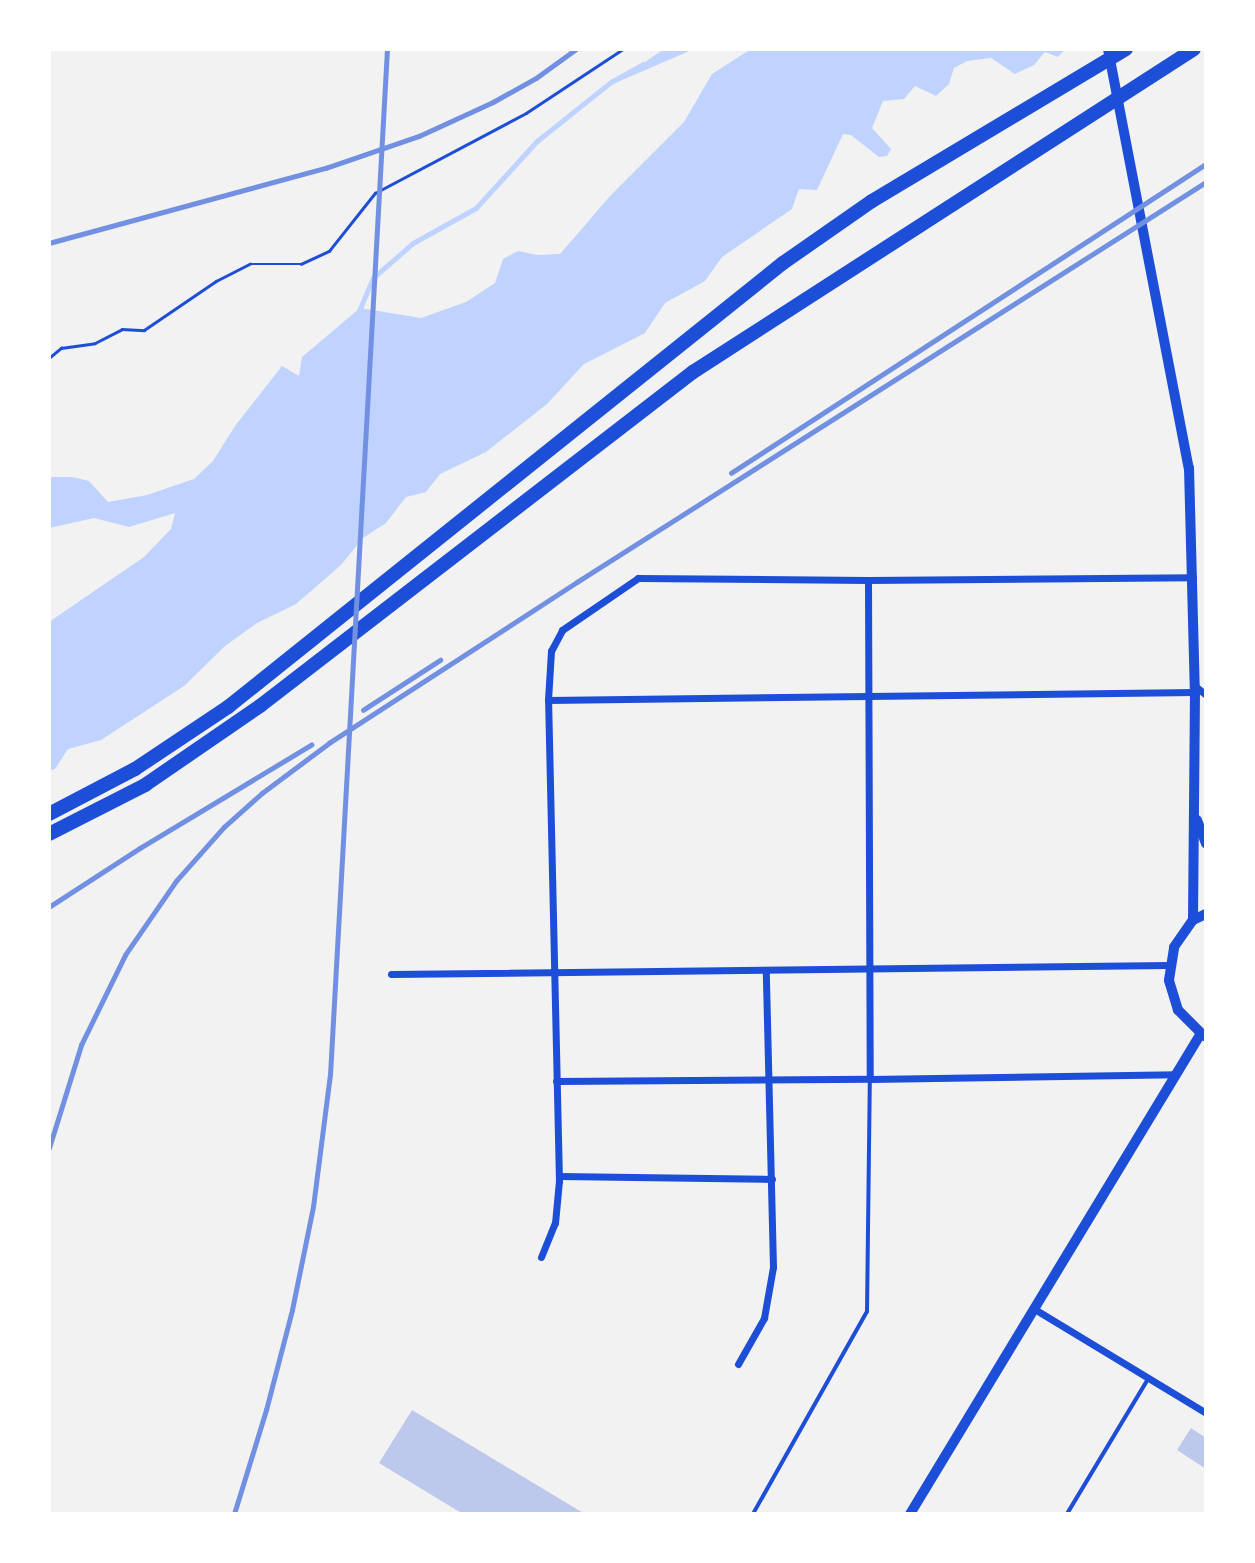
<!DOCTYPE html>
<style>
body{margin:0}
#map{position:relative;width:1255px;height:1563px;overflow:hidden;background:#f2f2f2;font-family:Montserrat,sans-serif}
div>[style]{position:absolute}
.water>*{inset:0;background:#bfd3fe}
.stream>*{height:4.5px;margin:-2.25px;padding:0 2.25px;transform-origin:2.25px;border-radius:2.25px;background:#bfd3fe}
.building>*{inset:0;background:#bdc9ec}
.path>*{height:2.5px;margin:-1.25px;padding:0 1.25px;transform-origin:1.25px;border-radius:1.25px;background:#1d4ed8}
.service>*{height:3.5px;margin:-1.75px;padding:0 1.75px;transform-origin:1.75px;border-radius:1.75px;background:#1d4ed8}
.minor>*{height:7px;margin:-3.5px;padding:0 3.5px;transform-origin:3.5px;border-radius:3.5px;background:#1d4ed8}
.tertiary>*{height:10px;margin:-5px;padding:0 5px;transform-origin:5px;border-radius:5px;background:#1d4ed8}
.motorway>*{height:14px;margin:-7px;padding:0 7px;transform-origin:7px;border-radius:7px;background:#1d4ed8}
.rail>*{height:4.5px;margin:-2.25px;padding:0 2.25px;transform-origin:2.25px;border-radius:2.25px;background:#7290e2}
span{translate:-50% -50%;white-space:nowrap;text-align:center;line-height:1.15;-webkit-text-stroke:7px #fff;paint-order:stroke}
.frame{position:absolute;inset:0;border:51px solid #fff;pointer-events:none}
</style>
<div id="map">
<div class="water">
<div style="clip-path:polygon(664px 49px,694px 49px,613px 84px)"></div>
<div style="clip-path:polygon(751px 49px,1065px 49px,1058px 57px,1045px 52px,1034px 65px,1015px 74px,991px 58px,967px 61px,954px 68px,949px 84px,936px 96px,915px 86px,904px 99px,883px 101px,872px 128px,891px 149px,887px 156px,879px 157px,851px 135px,843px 134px,817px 190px,799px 189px,792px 209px,722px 257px,705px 281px,665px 303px,645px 333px,584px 364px,547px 404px,486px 452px,440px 474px,426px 492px,406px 497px,386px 523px,363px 538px,341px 565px,296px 604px,257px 623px,225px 646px,184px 686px,101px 740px,68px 749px,55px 769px,49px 771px,49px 622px,144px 557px,171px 529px,175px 513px,129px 527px,94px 518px,49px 528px,49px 477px,72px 477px,89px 481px,108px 502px,147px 495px,194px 479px,213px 461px,235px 426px,282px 366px,299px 376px,302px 357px,360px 308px,421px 318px,466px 302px,495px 283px,503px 259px,518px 251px,537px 255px,560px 254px,611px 195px,684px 122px,712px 74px)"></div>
</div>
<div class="stream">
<div style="left:359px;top:311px;width:36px;rotate:-67deg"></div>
<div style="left:373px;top:278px;width:53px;rotate:-41.2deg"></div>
<div style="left:413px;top:243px;width:72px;rotate:-29.1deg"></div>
<div style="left:476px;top:208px;width:91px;rotate:-47.7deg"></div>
<div style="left:537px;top:141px;width:95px;rotate:-38.6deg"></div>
<div style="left:611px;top:82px;width:37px;rotate:-29deg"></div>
</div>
<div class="building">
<div style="clip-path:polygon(412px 1410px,585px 1514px,463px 1514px,379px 1463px)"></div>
<div style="clip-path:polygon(1191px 1428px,1206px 1438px,1206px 1469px,1177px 1450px)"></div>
</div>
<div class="path">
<div style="left:49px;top:358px;width:16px;rotate:-40deg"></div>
<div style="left:61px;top:348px;width:34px;rotate:-8deg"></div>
<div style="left:95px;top:343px;width:30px;rotate:-27deg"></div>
<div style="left:122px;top:329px;width:22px;rotate:3deg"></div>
<div style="left:144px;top:330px;width:87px;rotate:-34.2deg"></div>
<div style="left:216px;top:281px;width:38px;rotate:-27deg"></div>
<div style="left:250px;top:264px;width:51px"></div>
<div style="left:301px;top:264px;width:31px;rotate:-25deg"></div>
<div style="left:329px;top:251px;width:74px;rotate:-51.6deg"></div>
<div style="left:375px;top:193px;width:171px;rotate:-27.9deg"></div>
<div style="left:526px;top:113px;width:116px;rotate:-33.4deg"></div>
</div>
<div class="service">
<div style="left:753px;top:1514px;width:232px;rotate:-60.6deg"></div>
<div style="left:867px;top:1312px;width:231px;rotate:-89.3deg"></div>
<div style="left:1067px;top:1514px;width:157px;rotate:-59deg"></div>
</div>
<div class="minor">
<div style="left:868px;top:580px;width:499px;rotate:89.8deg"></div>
<div style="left:870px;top:1079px;width:306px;rotate:-0.9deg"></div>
<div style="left:1195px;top:686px;width:14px;rotate:39deg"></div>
<div style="left:548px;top:700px;width:647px;rotate:-0.71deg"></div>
<div style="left:391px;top:974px;width:778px;rotate:-0.66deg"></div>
<div style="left:556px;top:1081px;width:314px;rotate:-0.4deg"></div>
<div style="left:559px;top:1176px;width:213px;rotate:0.8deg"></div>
<div style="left:541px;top:1257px;width:37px;rotate:-68deg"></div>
<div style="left:555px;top:1223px;width:42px;rotate:-84.6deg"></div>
<div style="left:559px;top:1181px;width:481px;rotate:-91.3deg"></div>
<div style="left:548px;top:700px;width:49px;rotate:-86.5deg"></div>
<div style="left:551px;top:651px;width:24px;rotate:-62deg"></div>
<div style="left:562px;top:630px;width:92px;rotate:-34.4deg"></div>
<div style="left:638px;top:578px;width:230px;rotate:0.5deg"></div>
<div style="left:868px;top:580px;width:325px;rotate:-0.5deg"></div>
<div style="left:1036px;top:1310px;width:199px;rotate:31.2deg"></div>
<div style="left:738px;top:1364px;width:53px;rotate:-60.5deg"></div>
<div style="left:764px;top:1318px;width:52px;rotate:-80deg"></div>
<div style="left:773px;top:1267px;width:297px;rotate:-91.4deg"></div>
</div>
<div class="tertiary">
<div style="left:1108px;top:49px;width:427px;rotate:79.1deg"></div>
<div style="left:1189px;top:468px;width:224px;rotate:88.5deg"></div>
<div style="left:1195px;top:692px;width:228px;rotate:90.5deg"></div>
<div style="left:1197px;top:820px;width:25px;rotate:69deg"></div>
<div style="left:1204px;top:1036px;width:37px;rotate:-135deg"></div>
<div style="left:1178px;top:1010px;width:31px;rotate:-107deg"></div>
<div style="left:1169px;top:980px;width:33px;rotate:-81deg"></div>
<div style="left:1174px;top:947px;width:33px;rotate:-55deg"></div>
<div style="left:1193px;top:920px;width:14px;rotate:-25deg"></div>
<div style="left:910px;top:1514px;width:560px;rotate:-58.81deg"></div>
</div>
<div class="motorway">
<div style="left:49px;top:814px;width:97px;rotate:-27.6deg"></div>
<div style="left:135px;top:769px;width:112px;rotate:-33.7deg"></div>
<div style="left:228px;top:707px;width:711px;rotate:-38.66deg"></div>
<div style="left:783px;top:263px;width:108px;rotate:-34.9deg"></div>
<div style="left:872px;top:201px;width:296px;rotate:-30.9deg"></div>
<div style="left:49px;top:834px;width:108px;rotate:-27deg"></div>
<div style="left:145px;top:785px;width:140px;rotate:-34.5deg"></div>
<div style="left:260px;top:706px;width:547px;rotate:-37.65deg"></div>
<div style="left:693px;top:372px;width:596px;rotate:-32.81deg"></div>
</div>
<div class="rail">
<div style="left:49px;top:243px;width:287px;rotate:-15.2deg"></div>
<div style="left:326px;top:168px;width:98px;rotate:-19deg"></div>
<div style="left:419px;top:136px;width:81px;rotate:-24.7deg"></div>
<div style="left:493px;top:102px;width:49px;rotate:-29.2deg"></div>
<div style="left:536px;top:78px;width:49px;rotate:-35.9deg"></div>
<div style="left:731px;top:473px;width:567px;rotate:-33.05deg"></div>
<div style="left:363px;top:710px;width:92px;rotate:-33deg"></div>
<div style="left:49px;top:907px;width:108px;rotate:-33deg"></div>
<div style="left:140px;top:848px;width:200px;rotate:-31.1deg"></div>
<div style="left:49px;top:1148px;width:108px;rotate:-72.7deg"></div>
<div style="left:81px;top:1045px;width:100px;rotate:-63.9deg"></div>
<div style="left:125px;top:955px;width:90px;rotate:-55.4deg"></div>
<div style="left:176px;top:881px;width:72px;rotate:-48.4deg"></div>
<div style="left:224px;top:827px;width:51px;rotate:-41.8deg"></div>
<div style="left:262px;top:793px;width:84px;rotate:-36.7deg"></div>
<div style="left:329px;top:743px;width:296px;rotate:-33deg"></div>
<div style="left:577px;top:582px;width:745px;rotate:-32.45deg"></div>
<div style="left:234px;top:1514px;width:109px;rotate:-72.9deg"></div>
<div style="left:266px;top:1410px;width:103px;rotate:-75.4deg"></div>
<div style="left:292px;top:1310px;width:105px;rotate:-78.5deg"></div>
<div style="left:313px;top:1207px;width:133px;rotate:-82.7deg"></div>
<div style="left:330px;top:1075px;width:1028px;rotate:-86.82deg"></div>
</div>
<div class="frame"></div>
</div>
